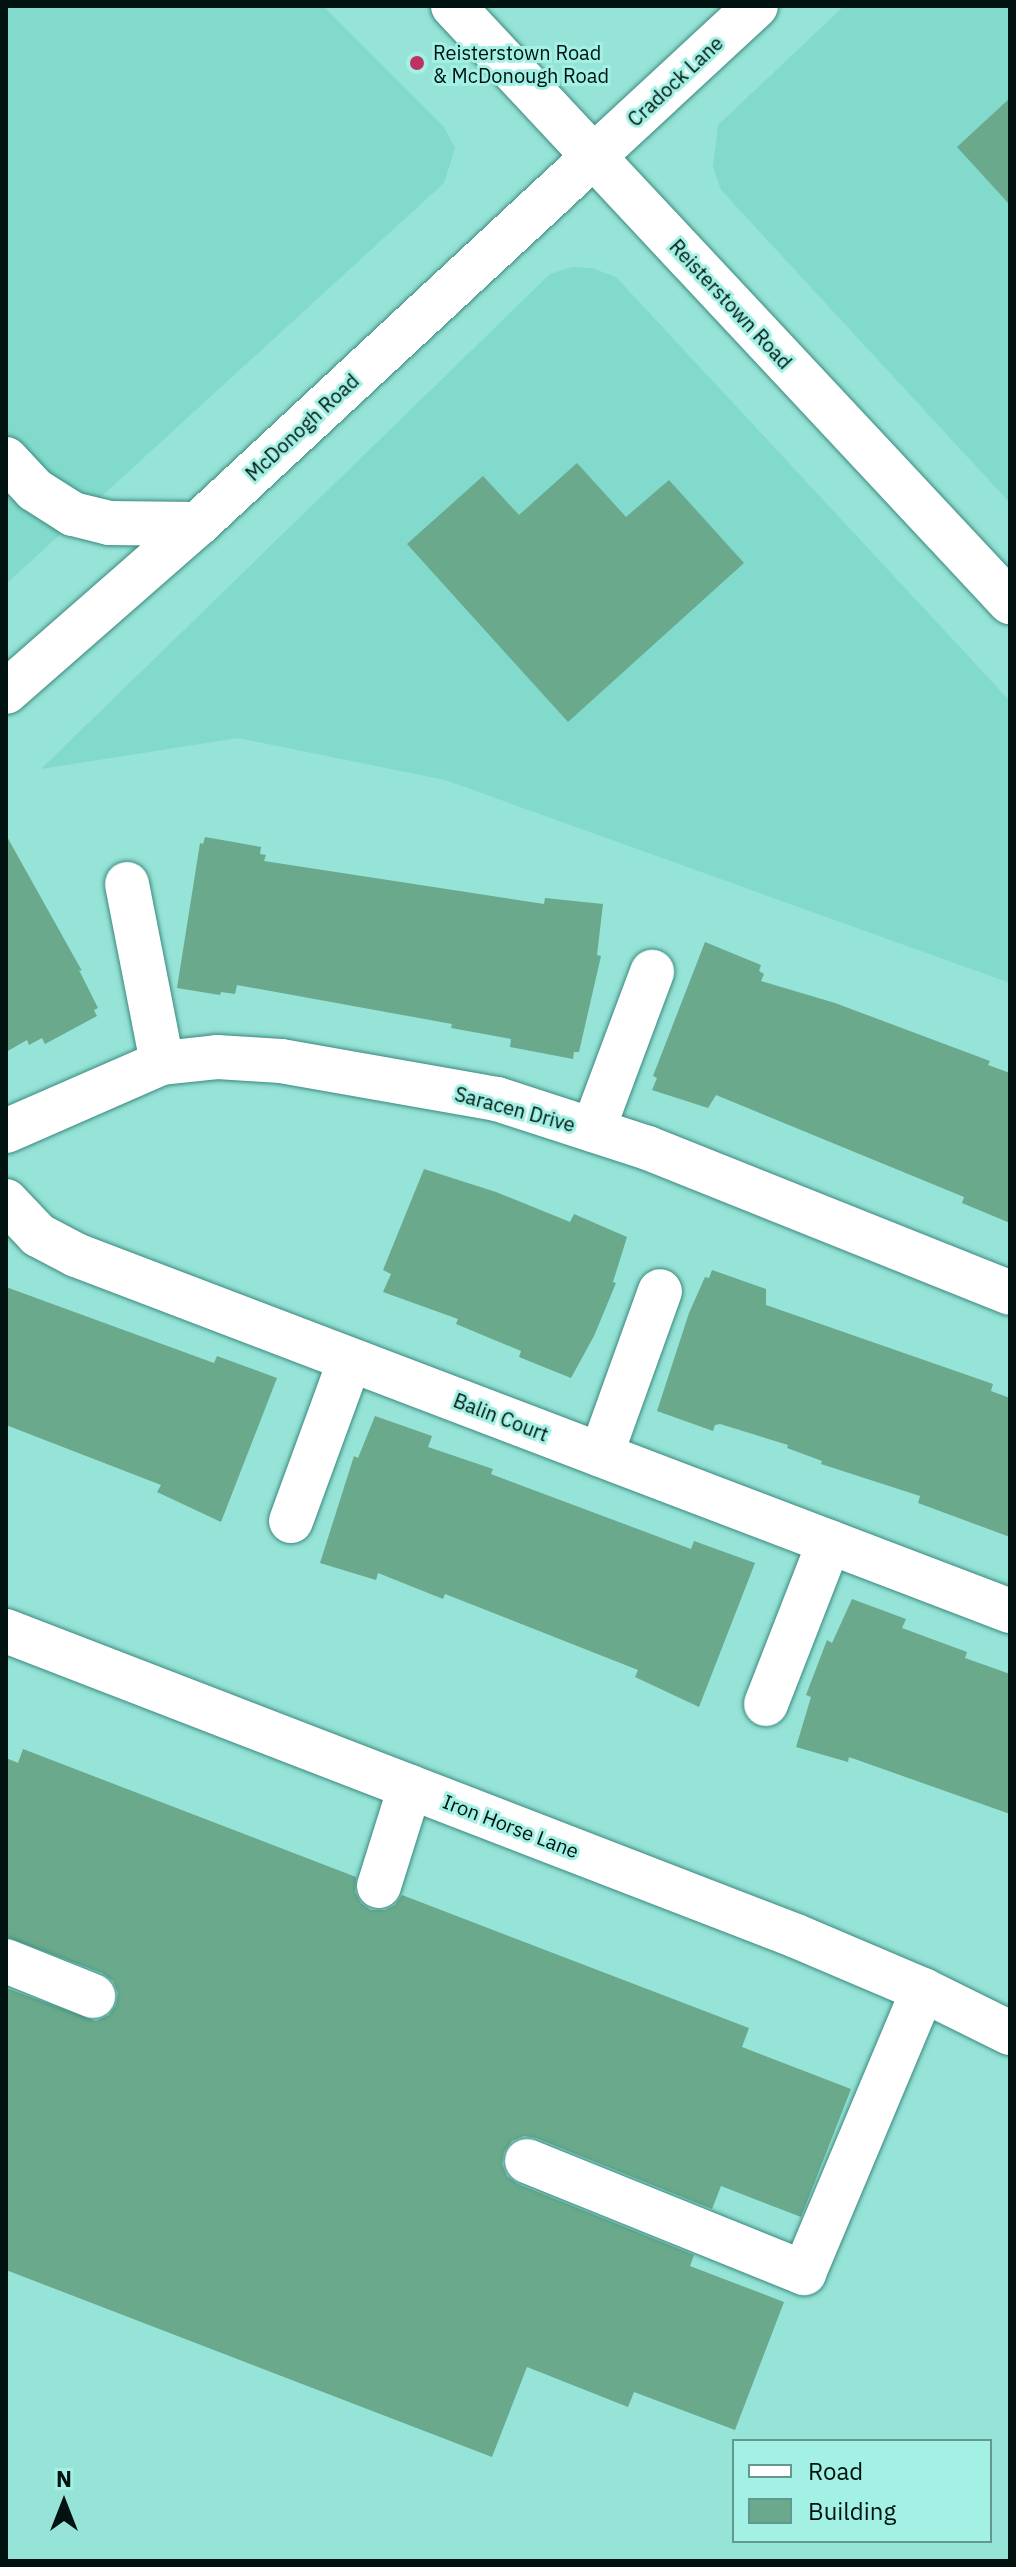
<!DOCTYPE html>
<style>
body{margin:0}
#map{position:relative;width:1016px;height:2567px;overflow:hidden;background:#96e3d7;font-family:"IBM Plex Sans",sans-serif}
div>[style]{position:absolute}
.built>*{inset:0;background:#82dacc}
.building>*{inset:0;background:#6aa98c}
.roads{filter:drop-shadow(0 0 2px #3b897e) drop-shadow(0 0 2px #3b897e)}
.minor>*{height:44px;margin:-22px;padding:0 22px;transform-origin:22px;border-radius:22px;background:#fff}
.major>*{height:44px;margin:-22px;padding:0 22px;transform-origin:22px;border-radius:22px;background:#fff}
.dots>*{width:22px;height:22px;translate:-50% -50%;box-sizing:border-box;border:4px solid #a3f1e4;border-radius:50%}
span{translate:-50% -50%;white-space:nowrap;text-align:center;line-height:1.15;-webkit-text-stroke:6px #a3f1e4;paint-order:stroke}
.poi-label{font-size:20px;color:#001310}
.left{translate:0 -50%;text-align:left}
.street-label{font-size:20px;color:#001310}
.frame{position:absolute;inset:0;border:8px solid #001310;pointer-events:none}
.legend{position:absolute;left:732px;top:2439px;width:260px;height:104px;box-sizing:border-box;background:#a3f1e4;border:2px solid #62988f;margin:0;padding:10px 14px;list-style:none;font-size:24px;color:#001310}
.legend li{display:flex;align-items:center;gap:16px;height:40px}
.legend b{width:40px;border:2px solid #62988f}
.north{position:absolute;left:24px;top:2463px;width:80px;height:80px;-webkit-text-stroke:6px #a3f1e4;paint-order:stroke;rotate:0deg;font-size:22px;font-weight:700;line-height:32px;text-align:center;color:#001310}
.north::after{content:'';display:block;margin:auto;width:28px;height:36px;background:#001310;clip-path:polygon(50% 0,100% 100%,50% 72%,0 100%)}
</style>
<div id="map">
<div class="built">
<div style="clip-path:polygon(6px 6px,323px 6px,444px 127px,455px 148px,444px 183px,6px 584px)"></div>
<div style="clip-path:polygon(844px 6px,1010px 6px,1010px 503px,721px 190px,713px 167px,718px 125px)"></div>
<div style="clip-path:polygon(572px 267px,592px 268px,616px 277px,1010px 701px,1010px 983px,445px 780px,238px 738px,41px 769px,550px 274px)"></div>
</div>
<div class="building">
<div style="clip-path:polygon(1010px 98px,1010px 205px,957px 147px)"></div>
<div style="clip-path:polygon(577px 463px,626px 517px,669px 480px,744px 563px,568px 722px,407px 544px,483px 476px,519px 515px)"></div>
<div style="clip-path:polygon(6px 835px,82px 971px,79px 970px,98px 1008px,94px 1010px,97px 1016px,45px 1044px,42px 1038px,29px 1045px,27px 1040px,6px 1052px)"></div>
<div style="clip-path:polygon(205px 837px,261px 847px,260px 854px,266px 855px,264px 861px,544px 904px,545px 898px,603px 904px,597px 955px,601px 956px,579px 1052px,574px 1052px,573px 1059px,510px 1047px,511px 1039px,451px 1028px,452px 1024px,237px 985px,235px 994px,221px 992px,220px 995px,177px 988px,200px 843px,203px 844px)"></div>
<div style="clip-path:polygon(705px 942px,761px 965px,759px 971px,764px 974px,761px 981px,835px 1003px,990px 1061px,988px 1065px,1010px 1073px,1010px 1223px,962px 1203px,964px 1197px,716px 1095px,708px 1108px,652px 1090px,657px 1078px,653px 1076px)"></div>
<div style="clip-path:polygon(424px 1169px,496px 1192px,570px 1222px,574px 1214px,627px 1237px,613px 1282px,616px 1283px,594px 1336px,571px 1378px,519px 1357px,521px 1351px,456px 1324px,458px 1319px,383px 1292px,391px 1274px,383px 1270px)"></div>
<div style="clip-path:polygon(712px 1270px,766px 1289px,766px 1305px,993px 1384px,991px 1391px,1010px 1398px,1010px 1537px,918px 1503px,920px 1496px,821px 1464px,822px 1461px,787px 1448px,788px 1445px,720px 1424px,715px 1425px,713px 1431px,657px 1411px,689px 1313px,705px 1277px,709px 1278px)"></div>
<div style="clip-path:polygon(6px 1287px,214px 1363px,217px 1356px,277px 1378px,221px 1522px,157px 1492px,161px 1485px,6px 1425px)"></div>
<div style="clip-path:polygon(375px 1416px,432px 1436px,428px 1447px,493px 1469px,491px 1474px,691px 1549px,694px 1541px,755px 1563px,699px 1707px,635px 1677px,638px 1670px,445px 1594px,443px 1599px,378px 1573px,376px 1580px,320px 1563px,354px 1456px,358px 1458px)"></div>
<div style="clip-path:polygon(852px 1599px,906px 1619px,902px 1628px,967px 1652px,965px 1658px,1010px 1674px,1010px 1814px,849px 1757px,848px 1762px,796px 1747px,811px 1697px,806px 1695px,827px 1640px,832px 1643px)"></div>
<div style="clip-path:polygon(23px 1749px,356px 1877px,355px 1892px,361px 1903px,371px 1910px,385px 1910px,395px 1905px,402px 1895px,749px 2028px,742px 2047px,851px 2089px,801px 2217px,721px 2186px,712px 2209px,536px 2138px,524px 2136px,512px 2141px,504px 2152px,502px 2164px,507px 2176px,518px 2184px,694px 2255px,690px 2266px,784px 2302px,735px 2430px,634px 2392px,628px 2407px,527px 2367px,492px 2457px,6px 2270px,6px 1988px,96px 2021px,109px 2015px,116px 2005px,118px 1993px,113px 1981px,102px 1973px,6px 1937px,6px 1758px,18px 1763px)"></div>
</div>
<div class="roads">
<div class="minor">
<div style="left:593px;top:157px;width:222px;rotate:-42.8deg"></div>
<div style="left:6px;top:459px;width:42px;rotate:46.9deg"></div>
<div style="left:35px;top:490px;width:45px;rotate:32.3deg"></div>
<div style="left:73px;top:514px;width:37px;rotate:14deg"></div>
<div style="left:109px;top:523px;width:89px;rotate:0.6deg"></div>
<div style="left:127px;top:884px;width:182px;rotate:78.9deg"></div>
<div style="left:593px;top:1130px;width:169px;rotate:-69.5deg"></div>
<div style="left:6px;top:1131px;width:170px;rotate:-23.6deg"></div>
<div style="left:162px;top:1063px;width:55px;rotate:-6.2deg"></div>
<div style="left:217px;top:1057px;width:64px;rotate:3.6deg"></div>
<div style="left:281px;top:1061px;width:219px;rotate:10deg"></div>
<div style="left:497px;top:1099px;width:159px;rotate:18deg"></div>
<div style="left:648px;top:1148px;width:390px;rotate:21.8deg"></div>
<div style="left:6px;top:1201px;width:47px;rotate:46.7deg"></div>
<div style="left:38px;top:1235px;width:43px;rotate:27.8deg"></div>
<div style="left:76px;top:1255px;width:1000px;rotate:20.86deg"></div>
<div style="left:601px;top:1455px;width:174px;rotate:-70.2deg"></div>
<div style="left:291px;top:1521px;width:171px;rotate:-69.9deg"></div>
<div style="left:6px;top:1631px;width:847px;rotate:21.11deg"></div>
<div style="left:796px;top:1936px;width:138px;rotate:23deg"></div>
<div style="left:923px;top:1990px;width:97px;rotate:26.3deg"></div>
<div style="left:766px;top:1704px;width:174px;rotate:-68.7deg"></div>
<div style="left:379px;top:1886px;width:104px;rotate:-72.6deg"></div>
<div style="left:6px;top:1961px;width:94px;rotate:21.9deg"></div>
<div style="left:527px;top:2161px;width:299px;rotate:22deg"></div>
<div style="left:804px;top:2273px;width:307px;rotate:-67.2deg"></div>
</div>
<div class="major">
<div style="left:453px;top:6px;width:816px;rotate:46.94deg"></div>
<div style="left:6px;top:692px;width:255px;rotate:-41.2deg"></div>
<div style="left:198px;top:524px;width:539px;rotate:-42.9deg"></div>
</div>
</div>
<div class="dots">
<div style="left:417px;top:63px;background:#bd3165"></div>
</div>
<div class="poi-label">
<span class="left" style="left:433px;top:64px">Reisterstown Road<br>&amp; McDonough Road</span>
</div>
<div class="street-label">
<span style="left:675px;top:81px;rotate:-43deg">Cradock Lane</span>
<span style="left:731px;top:304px;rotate:47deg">Reisterstown Road</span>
<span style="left:302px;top:427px;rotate:-43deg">McDonogh Road</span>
<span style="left:515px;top:1109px;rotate:15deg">Saracen Drive</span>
<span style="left:501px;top:1417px;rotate:21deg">Balin Court</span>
<span style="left:511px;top:1826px;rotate:21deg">Iron Horse Lane</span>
</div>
<div class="frame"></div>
<ul class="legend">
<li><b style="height:10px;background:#fff"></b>Road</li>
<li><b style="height:22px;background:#6aa98c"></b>Building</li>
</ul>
<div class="north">N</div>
</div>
